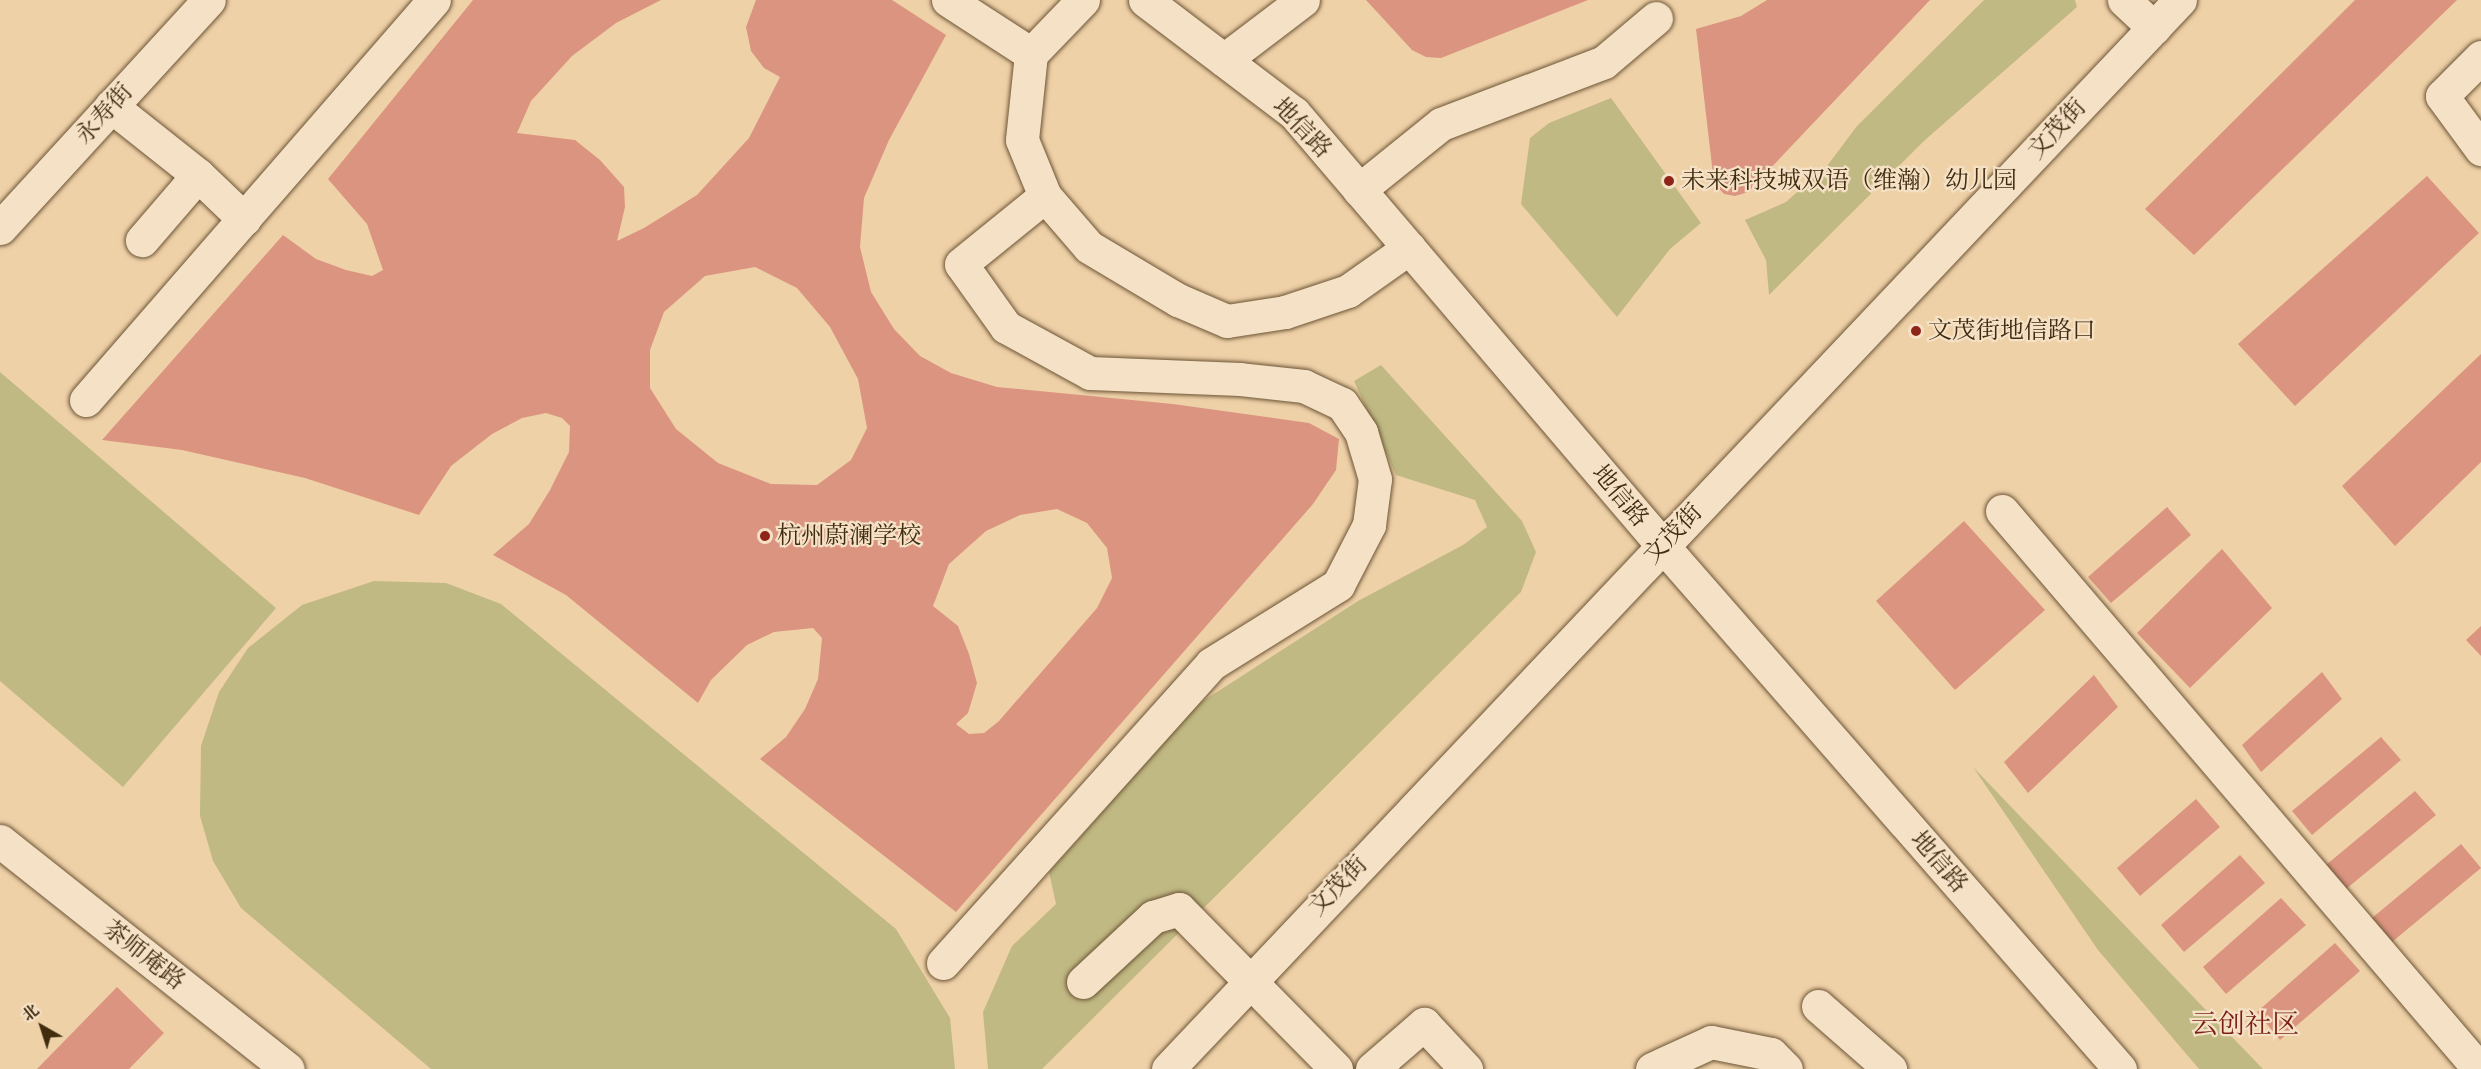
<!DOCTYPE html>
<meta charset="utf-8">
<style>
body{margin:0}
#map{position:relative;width:2481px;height:1069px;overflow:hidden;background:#efd1a8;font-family:"IM FELL Great Primer","Noto Serif SC",serif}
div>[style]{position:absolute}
.green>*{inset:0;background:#c0b983}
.building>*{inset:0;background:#db9480}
.roads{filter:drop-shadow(0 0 2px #6c5536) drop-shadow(0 0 2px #6c5536)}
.minor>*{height:33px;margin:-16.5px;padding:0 16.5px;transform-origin:16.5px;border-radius:16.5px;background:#f5e1c6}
.dots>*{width:16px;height:16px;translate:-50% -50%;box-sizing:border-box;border:3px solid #f5e1c6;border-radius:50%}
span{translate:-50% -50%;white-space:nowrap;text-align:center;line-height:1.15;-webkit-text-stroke:4.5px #f5e1c6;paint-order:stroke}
.street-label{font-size:24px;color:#412c10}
.poi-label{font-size:24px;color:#412c10}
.left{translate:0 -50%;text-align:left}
.quarter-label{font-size:27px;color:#7a1f14}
.north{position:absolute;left:12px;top:997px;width:60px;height:60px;-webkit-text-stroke:4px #f5e1c6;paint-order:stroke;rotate:321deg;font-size:16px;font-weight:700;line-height:24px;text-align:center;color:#412c10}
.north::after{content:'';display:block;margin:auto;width:21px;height:27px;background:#412c10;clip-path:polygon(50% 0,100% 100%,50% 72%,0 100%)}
</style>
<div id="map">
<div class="green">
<div style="clip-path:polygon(1984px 0,2075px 0,2077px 7px,1925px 140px,1769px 295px,1766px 260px,1745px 220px,1786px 202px,1827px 166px,1857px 126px)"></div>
<div style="clip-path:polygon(1611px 98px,1701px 223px,1670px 249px,1617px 317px,1521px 204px,1530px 138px,1549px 123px)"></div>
<div style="clip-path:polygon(1381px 365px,1522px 521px,1536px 552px,1521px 592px,1042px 1069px,988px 1069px,983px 1012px,1012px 946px,1056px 904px,1049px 872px,1186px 718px,1200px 703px,1358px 601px,1463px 545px,1487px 527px,1475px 500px,1396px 475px,1354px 381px)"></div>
<div style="clip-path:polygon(0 372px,276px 608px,123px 787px,0 681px)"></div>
<div style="clip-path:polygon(374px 581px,446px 583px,501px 604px,896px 929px,950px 1018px,955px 1069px,431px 1069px,241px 908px,213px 861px,200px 816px,201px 746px,219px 692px,248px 648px,302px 605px)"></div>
<div style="clip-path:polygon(1973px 767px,2203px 1007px,2263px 1069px,2199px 1069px,2098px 950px)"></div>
</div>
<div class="building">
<div style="clip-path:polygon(evenodd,473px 0,661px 0,616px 23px,572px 56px,531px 101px,517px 133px,575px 140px,600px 160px,624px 187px,625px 207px,617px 241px,644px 228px,697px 195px,749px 138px,780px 77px,764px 68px,751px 51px,746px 27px,756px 0,892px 0,946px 35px,889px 140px,864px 198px,860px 247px,871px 292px,894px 329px,920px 356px,951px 373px,997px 387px,1173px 404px,1309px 423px,1339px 439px,1336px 470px,1313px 504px,956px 912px,760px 759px,786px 737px,805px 709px,818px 679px,822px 638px,813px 628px,774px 632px,747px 645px,711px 680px,698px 703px,566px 595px,493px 555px,529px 524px,550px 490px,569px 452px,570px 426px,562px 418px,546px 413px,522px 418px,492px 434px,451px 466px,419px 515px,305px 478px,182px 450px,102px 440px,283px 235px,316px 259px,346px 270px,372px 276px,383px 270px,367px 224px,328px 179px,473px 0,755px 267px,797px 288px,830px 327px,858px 379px,867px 428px,851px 460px,817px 485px,771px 484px,718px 463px,676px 429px,650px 388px,650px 350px,664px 312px,705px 276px,755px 267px,473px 0,1057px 509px,1087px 523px,1107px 548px,1112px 578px,1097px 608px,999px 721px,984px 733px,969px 734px,956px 724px,968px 713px,977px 683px,969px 654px,958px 626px,933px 606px,949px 564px,986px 531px,1020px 515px,1057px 509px)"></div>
<div style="clip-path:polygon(1366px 0,1588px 0,1441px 58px,1426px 57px,1412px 50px)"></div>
<div style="clip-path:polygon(1767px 0,1930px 0,1748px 192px,1735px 196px,1724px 194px,1714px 183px,1696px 29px,1741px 16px)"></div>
<div style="clip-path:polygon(2355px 0,2457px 0,2194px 255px,2145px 209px)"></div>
<div style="clip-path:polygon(2427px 176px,2479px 233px,2295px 406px,2238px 344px)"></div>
<div style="clip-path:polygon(2481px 354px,2481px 462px,2395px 546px,2342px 486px)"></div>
<div style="clip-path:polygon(2167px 507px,2191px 535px,2111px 603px,2088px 577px)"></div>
<div style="clip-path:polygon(1964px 521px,2045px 610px,1955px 690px,1876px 601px)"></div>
<div style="clip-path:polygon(2222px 549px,2272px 608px,2190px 688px,2137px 633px)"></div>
<div style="clip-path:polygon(2481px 626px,2481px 656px,2466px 640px)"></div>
<div style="clip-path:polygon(2322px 672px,2342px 699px,2261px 772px,2242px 745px)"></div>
<div style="clip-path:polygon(2094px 675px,2118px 707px,2028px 793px,2004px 762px)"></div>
<div style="clip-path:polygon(2381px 737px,2401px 760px,2312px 835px,2292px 811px)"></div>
<div style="clip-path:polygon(2415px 791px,2436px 815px,2346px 889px,2326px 865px)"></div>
<div style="clip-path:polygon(2196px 799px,2220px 827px,2140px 896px,2117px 868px)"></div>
<div style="clip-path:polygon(2461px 844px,2481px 868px,2392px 942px,2372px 918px)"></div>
<div style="clip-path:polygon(2240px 855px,2265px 883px,2184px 952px,2161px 925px)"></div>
<div style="clip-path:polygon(2281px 898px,2306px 925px,2226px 994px,2203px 967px)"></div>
<div style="clip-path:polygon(2335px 943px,2360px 971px,2280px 1040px,2257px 1012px)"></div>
<div style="clip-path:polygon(117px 987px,164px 1033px,129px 1069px,37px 1069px)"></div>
</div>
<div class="roads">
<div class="minor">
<div style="left:948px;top:0;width:99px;rotate:33deg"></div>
<div style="left:1083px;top:0;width:75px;rotate:133.9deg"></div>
<div style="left:1031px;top:54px;width:86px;rotate:96deg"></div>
<div style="left:1022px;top:140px;width:61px;rotate:67.7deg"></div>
<div style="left:1045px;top:196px;width:67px;rotate:49.2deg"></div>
<div style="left:1089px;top:247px;width:104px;rotate:30.8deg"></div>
<div style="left:1178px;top:300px;width:53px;rotate:23.2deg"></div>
<div style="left:1227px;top:321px;width:59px;rotate:-8.8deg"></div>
<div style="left:1285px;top:312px;width:66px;rotate:-18.4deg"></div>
<div style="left:1348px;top:291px;width:75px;rotate:-35.2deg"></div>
<div style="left:1145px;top:0;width:187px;rotate:37.2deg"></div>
<div style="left:1294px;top:113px;width:567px;rotate:49.57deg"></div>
<div style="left:1662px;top:545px;width:696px;rotate:48.85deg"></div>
<div style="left:2124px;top:0;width:41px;rotate:43deg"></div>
<div style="left:2481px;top:57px;width:55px;rotate:135deg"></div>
<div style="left:2442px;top:96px;width:66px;rotate:53.7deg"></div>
<div style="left:1224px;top:60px;width:99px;rotate:-37.2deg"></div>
<div style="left:111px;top:106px;width:111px;rotate:38.4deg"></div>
<div style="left:198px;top:175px;width:86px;rotate:130.7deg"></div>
<div style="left:198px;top:175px;width:64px;rotate:43.7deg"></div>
<div style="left:1359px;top:190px;width:105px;rotate:-38.8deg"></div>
<div style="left:1441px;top:124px;width:174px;rotate:-20.8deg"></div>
<div style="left:1604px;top:62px;width:68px;rotate:-40.2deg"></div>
<div style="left:0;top:228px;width:309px;rotate:-47.5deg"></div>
<div style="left:86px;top:400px;width:530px;rotate:-48.98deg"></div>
<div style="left:2002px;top:511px;width:734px;rotate:49.47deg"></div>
<div style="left:0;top:841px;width:367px;rotate:38.4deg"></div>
<div style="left:943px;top:963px;width:402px;rotate:-48.1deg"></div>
<div style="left:1211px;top:664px;width:150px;rotate:-31.9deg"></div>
<div style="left:1338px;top:585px;width:68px;rotate:-62.7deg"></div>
<div style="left:1369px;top:525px;width:46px;rotate:-82.6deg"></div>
<div style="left:1375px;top:479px;width:49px;rotate:-106.6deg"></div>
<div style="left:1361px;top:432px;width:34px;rotate:-124deg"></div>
<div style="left:1342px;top:404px;width:42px;rotate:-154.7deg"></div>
<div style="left:1304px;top:386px;width:64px;rotate:-173.8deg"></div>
<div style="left:1240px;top:379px;width:150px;rotate:-177.7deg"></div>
<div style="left:1090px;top:373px;width:96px;rotate:-151.3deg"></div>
<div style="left:1006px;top:327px;width:77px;rotate:-125.5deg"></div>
<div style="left:961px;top:264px;width:108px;rotate:-39deg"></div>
<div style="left:1083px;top:982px;width:96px;rotate:-42.9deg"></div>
<div style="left:1153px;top:917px;width:27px;rotate:-17deg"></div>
<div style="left:1179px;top:909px;width:224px;rotate:45.5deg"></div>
<div style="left:1818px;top:1006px;width:96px;rotate:41.2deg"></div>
<div style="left:1168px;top:1069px;width:1472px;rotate:-46.57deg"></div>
<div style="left:1372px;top:1069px;width:69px;rotate:-40.9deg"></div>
<div style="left:1424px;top:1024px;width:62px;rotate:47deg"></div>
<div style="left:1652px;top:1069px;width:65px;rotate:-24.6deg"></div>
<div style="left:1711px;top:1042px;width:61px;rotate:11.3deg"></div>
<div style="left:1771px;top:1054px;width:21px;rotate:45deg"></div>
</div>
</div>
<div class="dots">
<div style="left:1669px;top:181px;background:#8f2418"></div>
<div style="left:1916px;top:331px;background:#8f2418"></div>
<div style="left:765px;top:536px;background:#8f2418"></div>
</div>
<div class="street-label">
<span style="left:104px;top:114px;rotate:-48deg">永寿街</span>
<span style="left:1302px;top:128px;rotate:46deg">地信路</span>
<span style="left:2057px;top:129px;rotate:-47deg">文茂街</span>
<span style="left:1620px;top:496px;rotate:50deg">地信路</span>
<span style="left:1673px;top:534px;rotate:-46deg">文茂街</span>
<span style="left:1939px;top:862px;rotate:49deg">地信路</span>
<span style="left:1338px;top:886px;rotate:-46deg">文茂街</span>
<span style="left:144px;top:955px;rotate:38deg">茶师庵路</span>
</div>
<div class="poi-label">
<span class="left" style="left:1681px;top:181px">未来科技城双语（维瀚）幼儿园</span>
<span class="left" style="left:1928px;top:331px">文茂街地信路口</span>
<span class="left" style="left:777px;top:536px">杭州蔚澜学校</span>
</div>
<div class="quarter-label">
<span style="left:2245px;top:1024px">云创社区</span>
</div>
<div class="north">北</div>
</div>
